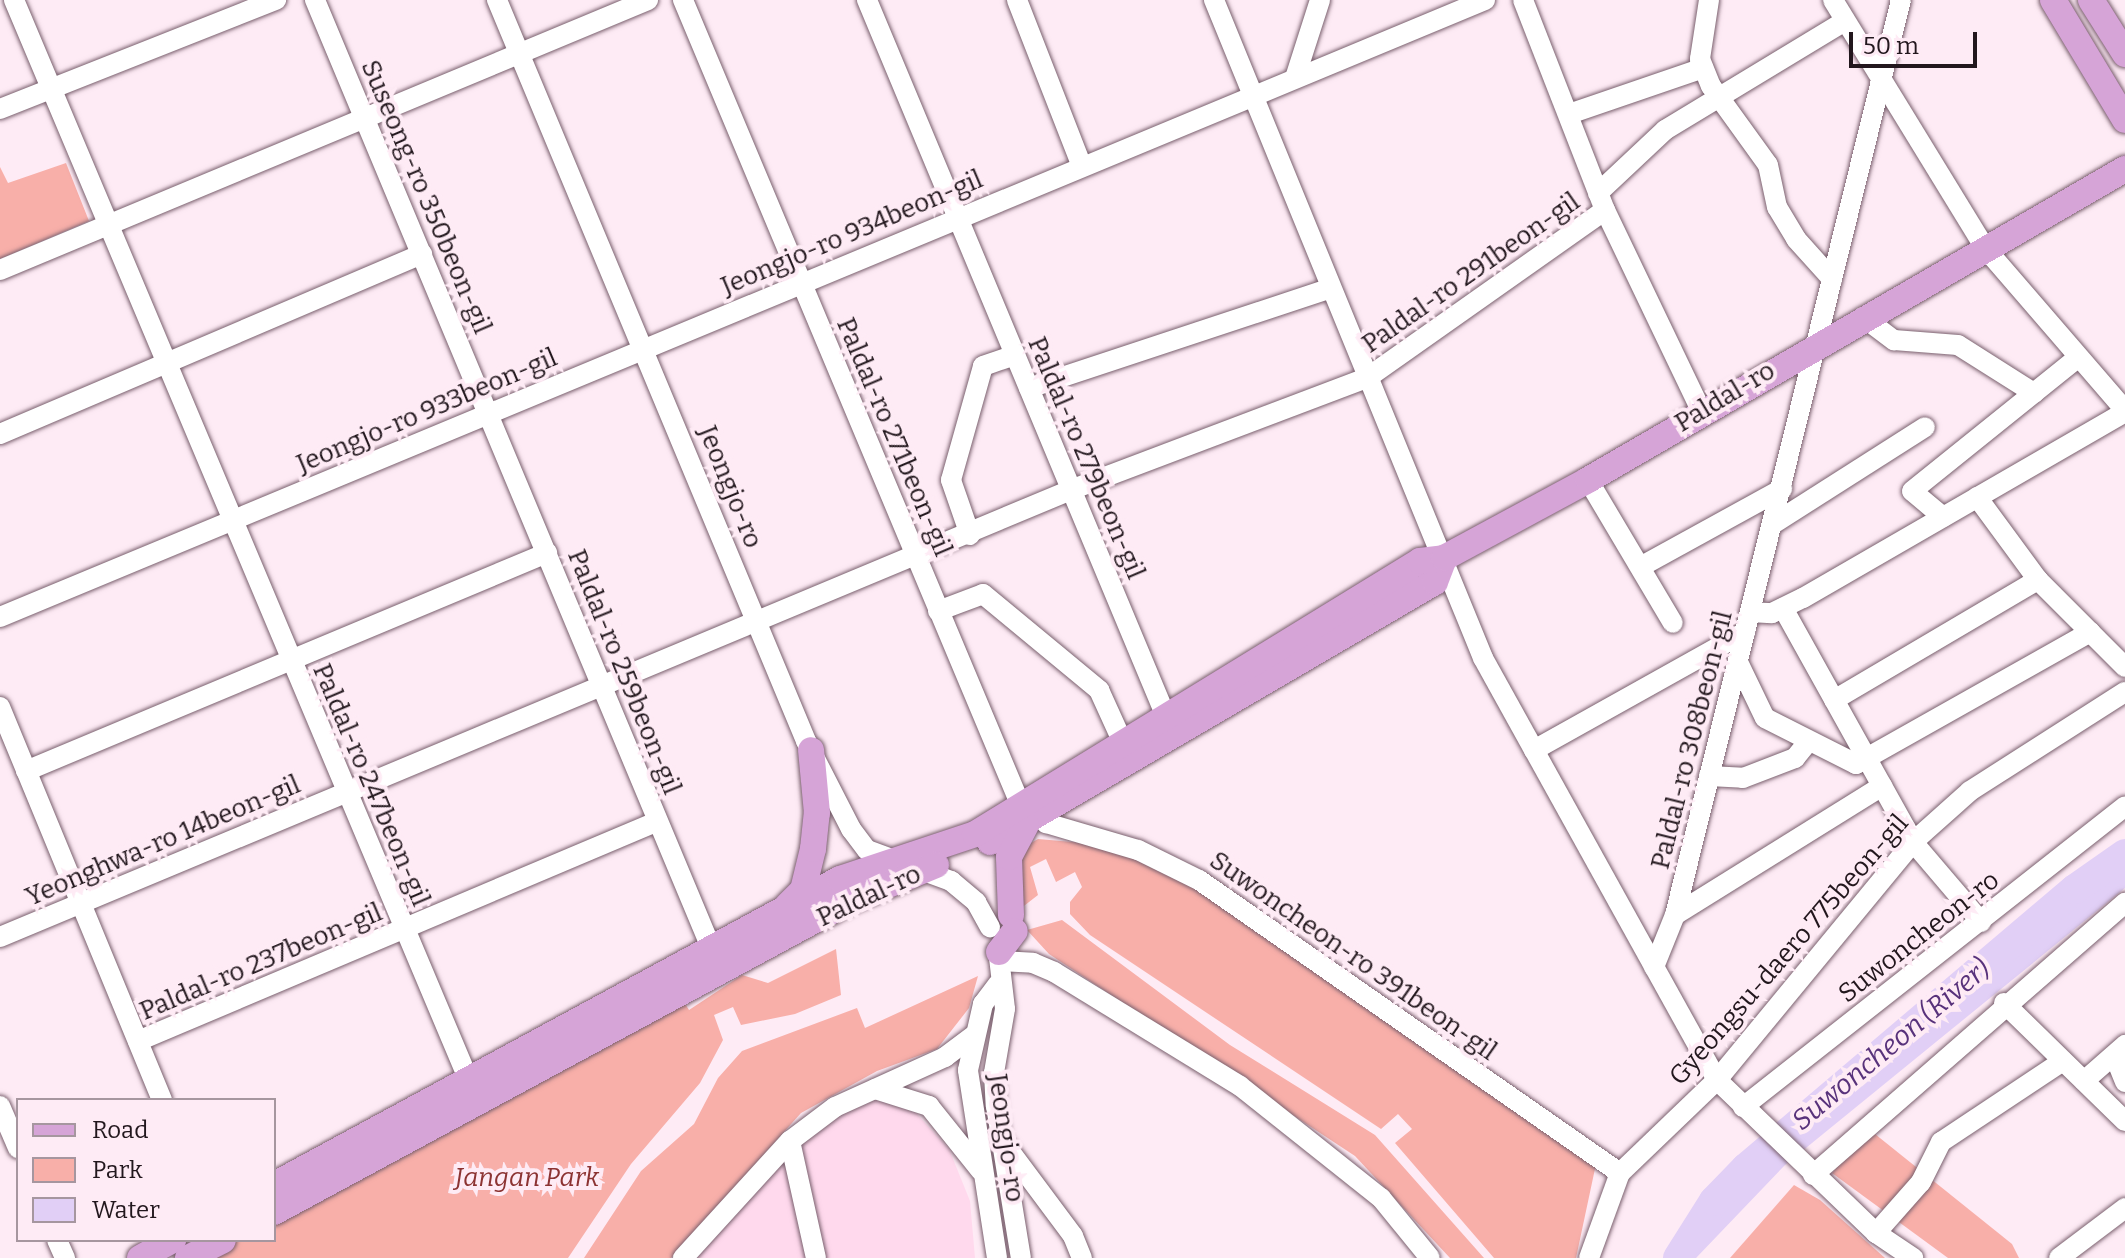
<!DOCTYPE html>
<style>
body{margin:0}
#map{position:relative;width:2125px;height:1258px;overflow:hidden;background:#feebf5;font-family:Bitter,serif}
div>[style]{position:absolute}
.built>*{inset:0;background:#ffd9ed}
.green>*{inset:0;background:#f8afa9}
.water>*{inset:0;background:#e1cff6}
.river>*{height:30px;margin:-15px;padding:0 15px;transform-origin:15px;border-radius:15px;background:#e1cff6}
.roads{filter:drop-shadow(0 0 2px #795f6d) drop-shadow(0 0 2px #795f6d)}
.minor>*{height:20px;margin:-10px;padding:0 10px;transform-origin:10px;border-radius:10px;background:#fff}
.major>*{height:26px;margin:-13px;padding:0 13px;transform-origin:13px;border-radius:13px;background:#d6a4d7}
span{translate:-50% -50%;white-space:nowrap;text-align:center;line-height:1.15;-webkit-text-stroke:8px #feebf5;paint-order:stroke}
.street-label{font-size:26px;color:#22171d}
.park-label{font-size:26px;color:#8c3332;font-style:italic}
.water-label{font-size:28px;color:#58327b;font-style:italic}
.legend{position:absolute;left:16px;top:1098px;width:260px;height:144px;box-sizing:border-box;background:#feebf5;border:2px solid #a6969f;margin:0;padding:10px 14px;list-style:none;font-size:24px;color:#22171d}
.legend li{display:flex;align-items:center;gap:16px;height:40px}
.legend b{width:40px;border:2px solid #a6969f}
.scale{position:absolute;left:1849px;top:32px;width:128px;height:36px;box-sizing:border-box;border:4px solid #22171d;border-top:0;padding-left:10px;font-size:24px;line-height:28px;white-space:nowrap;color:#22171d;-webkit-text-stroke:6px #feebf5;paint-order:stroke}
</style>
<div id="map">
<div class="built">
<div style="clip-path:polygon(832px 1097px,875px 1097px,916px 1113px,949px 1149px,970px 1201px,975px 1258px,675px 1258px)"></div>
</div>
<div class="green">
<div style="clip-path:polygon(66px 163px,89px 221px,0 259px,0 167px,8px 183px)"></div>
<div style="clip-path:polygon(1038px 839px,1095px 844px,1148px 859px,1206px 892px,1596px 1164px,1576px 1258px,1494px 1258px,1395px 1143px,1412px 1129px,1398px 1114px,1381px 1129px,1090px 935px,1070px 914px,1070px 902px,1082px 887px,1075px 872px,1056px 882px,1046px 859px,1030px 867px,1038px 895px,1020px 909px,1022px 848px)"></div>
<div style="clip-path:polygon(1062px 920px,1230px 1045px,1375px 1135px,1484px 1258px,1450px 1258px,1355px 1156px,1049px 954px,1027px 930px)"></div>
<div style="clip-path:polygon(836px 949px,841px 995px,795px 1014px,741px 1025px,733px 1007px,714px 1015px,723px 1040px,700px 1083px,631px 1164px,568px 1258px,203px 1258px,237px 1240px,274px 1240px,274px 1220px,682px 999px,689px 1010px,742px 975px,768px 983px)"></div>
<div style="clip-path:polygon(978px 976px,969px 1008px,937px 1049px,877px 1071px,801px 1113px,671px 1258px,584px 1258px,641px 1171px,694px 1124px,718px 1078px,742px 1051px,857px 1008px,865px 1028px)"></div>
<div style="clip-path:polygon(1870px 1130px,2012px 1244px,2019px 1258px,1948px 1258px,1832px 1173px)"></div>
<div style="clip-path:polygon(1794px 1185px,1820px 1200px,1885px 1258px,1730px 1258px)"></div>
</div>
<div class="water">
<div style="clip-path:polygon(2125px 853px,2125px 888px,1785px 1165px,1696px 1258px,1668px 1258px,1704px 1211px)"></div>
</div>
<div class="river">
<div style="left:1678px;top:1258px;width:67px;rotate:-57.7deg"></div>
<div style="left:1714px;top:1201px;width:46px;rotate:-45.9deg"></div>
<div style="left:1746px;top:1168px;width:431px;rotate:-40.3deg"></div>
<div style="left:2075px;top:889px;width:61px;rotate:-35deg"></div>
</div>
<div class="roads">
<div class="minor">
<div style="left:14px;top:0;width:1175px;rotate:67.17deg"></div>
<div style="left:315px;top:0;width:1030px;rotate:67.32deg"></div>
<div style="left:497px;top:0;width:803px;rotate:67.36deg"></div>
<div style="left:806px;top:741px;width:99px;rotate:62.9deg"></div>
<div style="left:851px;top:829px;width:26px;rotate:53deg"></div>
<div style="left:867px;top:850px;width:90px;rotate:20.3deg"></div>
<div style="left:951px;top:881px;width:33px;rotate:40deg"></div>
<div style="left:976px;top:902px;width:29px;rotate:61deg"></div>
<div style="left:683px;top:0;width:874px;rotate:67.25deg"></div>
<div style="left:867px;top:0;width:779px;rotate:67.35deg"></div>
<div style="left:1017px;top:0;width:176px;rotate:68.7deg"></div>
<div style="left:1214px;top:0;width:711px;rotate:67.76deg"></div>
<div style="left:1483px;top:658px;width:105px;rotate:61deg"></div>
<div style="left:1534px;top:750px;width:377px;rotate:61deg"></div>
<div style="left:1717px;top:1080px;width:221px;rotate:43.9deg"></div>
<div style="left:1876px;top:1233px;width:45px;rotate:34deg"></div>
<div style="left:1523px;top:0;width:225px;rotate:68.7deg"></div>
<div style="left:1605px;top:210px;width:222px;rotate:64.4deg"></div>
<div style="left:1709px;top:0;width:60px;rotate:98.7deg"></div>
<div style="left:1700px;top:59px;width:29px;rotate:68deg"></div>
<div style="left:1711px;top:86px;width:97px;rotate:54.2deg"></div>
<div style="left:1768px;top:165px;width:43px;rotate:77.9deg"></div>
<div style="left:1777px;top:207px;width:37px;rotate:59deg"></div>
<div style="left:1796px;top:239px;width:54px;rotate:48deg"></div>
<div style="left:1833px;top:0;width:291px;rotate:58.5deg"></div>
<div style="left:1985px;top:248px;width:214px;rotate:49.2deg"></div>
<div style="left:1295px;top:78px;width:82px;rotate:-72.2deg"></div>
<div style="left:0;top:109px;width:297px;rotate:-21.6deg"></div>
<div style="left:1569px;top:114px;width:142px;rotate:-18.9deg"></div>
<div style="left:1598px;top:193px;width:92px;rotate:-43.2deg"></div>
<div style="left:1665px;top:130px;width:210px;rotate:-31.2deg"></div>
<div style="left:0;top:270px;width:702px;rotate:-22.62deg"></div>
<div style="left:1863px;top:317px;width:39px;rotate:37deg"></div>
<div style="left:1894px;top:340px;width:64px;rotate:4.5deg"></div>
<div style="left:1958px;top:345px;width:90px;rotate:32.3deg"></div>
<div style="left:1029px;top:388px;width:316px;rotate:-18.3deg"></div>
<div style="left:0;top:434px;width:459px;rotate:-23.1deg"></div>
<div style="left:1588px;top:480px;width:166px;rotate:59.3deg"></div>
<div style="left:1977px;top:497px;width:103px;rotate:53.7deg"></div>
<div style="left:2038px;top:580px;width:123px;rotate:45deg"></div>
<div style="left:1943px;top:517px;width:40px;rotate:-140deg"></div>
<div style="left:1912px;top:491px;width:211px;rotate:-38.8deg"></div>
<div style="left:1773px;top:524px;width:180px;rotate:-32.5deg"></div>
<div style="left:970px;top:535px;width:58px;rotate:-109.1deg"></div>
<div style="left:951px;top:480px;width:118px;rotate:-74.3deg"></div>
<div style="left:983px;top:366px;width:34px;rotate:-19deg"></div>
<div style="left:1642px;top:566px;width:160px;rotate:-28.8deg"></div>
<div style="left:1783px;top:608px;width:268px;rotate:60.9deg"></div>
<div style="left:1913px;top:842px;width:105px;rotate:49.6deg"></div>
<div style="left:938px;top:611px;width:48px;rotate:-20.7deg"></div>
<div style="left:983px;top:594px;width:151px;rotate:39.6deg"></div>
<div style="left:1099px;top:690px;width:60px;rotate:65.6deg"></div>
<div style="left:1750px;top:612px;width:22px;rotate:3deg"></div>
<div style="left:1772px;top:613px;width:34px;rotate:-26deg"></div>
<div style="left:1803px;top:598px;width:372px;rotate:-30deg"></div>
<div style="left:0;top:617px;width:1608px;rotate:-22.56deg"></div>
<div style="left:1738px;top:662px;width:62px;rotate:64.3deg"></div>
<div style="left:1765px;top:718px;width:102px;rotate:26.8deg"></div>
<div style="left:1856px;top:764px;width:269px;rotate:-29.4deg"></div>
<div style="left:1834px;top:700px;width:237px;rotate:-30.5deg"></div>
<div style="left:0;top:707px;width:425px;rotate:67.6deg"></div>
<div style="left:1534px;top:750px;width:242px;rotate:-29.2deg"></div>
<div style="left:26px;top:771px;width:565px;rotate:-22.71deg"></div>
<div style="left:1709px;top:776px;width:34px;rotate:3deg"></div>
<div style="left:1743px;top:778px;width:56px;rotate:-21deg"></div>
<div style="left:1795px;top:758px;width:19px;rotate:-51deg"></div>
<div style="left:1041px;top:816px;width:9px;rotate:54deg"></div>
<div style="left:1046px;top:823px;width:96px;rotate:16.4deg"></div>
<div style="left:1138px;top:850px;width:68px;rotate:26.2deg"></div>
<div style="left:1199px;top:880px;width:513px;rotate:34.84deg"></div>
<div style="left:1675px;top:915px;width:244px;rotate:-31.9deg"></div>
<div style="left:0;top:937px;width:1163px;rotate:-22.66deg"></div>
<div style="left:1073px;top:489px;width:314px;rotate:-20.7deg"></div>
<div style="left:1367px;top:378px;width:291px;rotate:-35.2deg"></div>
<div style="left:998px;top:949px;width:60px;rotate:83.3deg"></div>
<div style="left:1005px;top:1009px;width:65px;rotate:99.8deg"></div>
<div style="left:994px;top:1073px;width:33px;rotate:87deg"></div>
<div style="left:996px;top:1106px;width:154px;rotate:80.7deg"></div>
<div style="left:1000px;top:961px;width:33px;rotate:3deg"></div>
<div style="left:1033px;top:963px;width:23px;rotate:23deg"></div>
<div style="left:1054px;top:972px;width:218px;rotate:31.5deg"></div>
<div style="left:1240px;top:1086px;width:180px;rotate:38.5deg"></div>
<div style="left:1381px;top:1198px;width:77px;rotate:50.8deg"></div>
<div style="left:1654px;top:967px;width:56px;rotate:-68deg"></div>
<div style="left:1675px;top:915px;width:942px;rotate:-76.13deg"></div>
<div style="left:2004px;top:1003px;width:169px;rotate:44.3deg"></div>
<div style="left:138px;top:1041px;width:562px;rotate:-22.92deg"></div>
<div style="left:2115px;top:1057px;width:27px;rotate:68deg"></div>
<div style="left:2084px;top:1081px;width:55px;rotate:-41.3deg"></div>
<div style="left:875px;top:1089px;width:57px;rotate:17.5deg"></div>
<div style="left:929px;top:1106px;width:83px;rotate:51.3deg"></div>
<div style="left:0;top:1106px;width:46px;rotate:66.8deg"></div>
<div style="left:1743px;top:1107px;width:486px;rotate:-38.2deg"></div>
<div style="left:790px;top:1141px;width:120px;rotate:77.5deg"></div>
<div style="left:1006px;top:1146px;width:112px;rotate:53.3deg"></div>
<div style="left:1073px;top:1236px;width:24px;rotate:68deg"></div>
<div style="left:1813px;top:1175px;width:414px;rotate:-41.1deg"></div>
<div style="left:1876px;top:1233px;width:68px;rotate:-48.6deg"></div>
<div style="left:1921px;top:1182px;width:45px;rotate:-63.4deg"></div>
<div style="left:1941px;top:1142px;width:146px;rotate:-33.6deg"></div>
<div style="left:57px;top:1240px;width:20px;rotate:66deg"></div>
<div style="left:683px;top:1258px;width:159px;rotate:-47.6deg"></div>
<div style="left:790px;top:1141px;width:56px;rotate:-37.1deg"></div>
<div style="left:835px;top:1107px;width:121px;rotate:-24.4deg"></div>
<div style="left:945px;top:1057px;width:38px;rotate:-37deg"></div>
<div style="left:997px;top:1258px;width:190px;rotate:-98.8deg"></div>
<div style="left:968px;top:1070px;width:68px;rotate:-77.2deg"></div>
<div style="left:983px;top:1004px;width:25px;rotate:-53deg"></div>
<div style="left:1589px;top:1258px;width:90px;rotate:-70deg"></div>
<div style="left:1620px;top:1173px;width:134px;rotate:-43.8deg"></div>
<div style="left:1717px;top:1080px;width:308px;rotate:-50.5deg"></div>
<div style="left:1913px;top:842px;width:76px;rotate:-41.8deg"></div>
<div style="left:1970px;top:791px;width:184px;rotate:-32.6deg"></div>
<div style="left:2059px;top:1258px;width:83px;rotate:-37.1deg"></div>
</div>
<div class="major">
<div style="left:2053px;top:0;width:140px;rotate:59deg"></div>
<div style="left:2091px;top:0;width:64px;rotate:57.8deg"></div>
<div style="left:990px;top:842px;width:515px;rotate:-30.3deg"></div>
<div style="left:1435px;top:582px;width:26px;rotate:-69deg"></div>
<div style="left:787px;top:906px;width:23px;rotate:-45deg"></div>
<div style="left:803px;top:890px;width:42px;rotate:-76.3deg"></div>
<div style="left:813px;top:849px;width:36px;rotate:-84deg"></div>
<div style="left:817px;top:813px;width:63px;rotate:-95.4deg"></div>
<div style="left:1011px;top:915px;width:58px;rotate:-92deg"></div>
<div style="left:1009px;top:857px;width:36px;rotate:-62deg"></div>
<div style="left:999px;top:952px;width:26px;rotate:-53deg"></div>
<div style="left:274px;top:1185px;width:643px;rotate:-28.4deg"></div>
<div style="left:840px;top:879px;width:142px;rotate:-18.4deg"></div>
<div style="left:975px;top:834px;width:522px;rotate:-31.53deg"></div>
<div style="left:1420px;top:561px;width:24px;rotate:-7deg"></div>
<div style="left:1444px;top:558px;width:164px;rotate:-28.4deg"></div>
<div style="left:1588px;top:480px;width:621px;rotate:-30.08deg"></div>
<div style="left:274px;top:1212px;width:657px;rotate:-28.36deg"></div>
<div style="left:852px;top:900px;width:91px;rotate:-22.6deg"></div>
<div style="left:140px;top:1258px;width:38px;rotate:-29deg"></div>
<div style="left:188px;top:1258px;width:39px;rotate:-27deg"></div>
</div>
</div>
<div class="street-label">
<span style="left:426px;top:197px;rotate:67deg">Suseong-ro 350beon-gil</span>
<span style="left:852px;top:233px;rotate:-23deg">Jeongjo-ro 934beon-gil</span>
<span style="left:1471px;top:273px;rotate:-35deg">Paldal-ro 291beon-gil</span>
<span style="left:1725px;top:397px;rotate:-31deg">Paldal-ro</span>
<span style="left:427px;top:411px;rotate:-23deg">Jeongjo-ro 933beon-gil</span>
<span style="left:894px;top:437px;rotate:67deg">Paldal-ro 271beon-gil</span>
<span style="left:1086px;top:458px;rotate:67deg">Paldal-ro 279beon-gil</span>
<span style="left:730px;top:487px;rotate:68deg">Jeongjo-ro</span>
<span style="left:624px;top:672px;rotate:68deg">Paldal-ro 259beon-gil</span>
<span style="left:1692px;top:740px;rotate:-76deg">Paldal-ro 308beon-gil</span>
<span style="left:371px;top:785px;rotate:67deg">Paldal-ro 247beon-gil</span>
<span style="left:163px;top:841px;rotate:-23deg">Yeonghwa-ro 14beon-gil</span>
<span style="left:869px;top:896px;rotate:-25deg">Paldal-ro</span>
<span style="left:1919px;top:937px;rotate:-38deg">Suwoncheon-ro</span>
<span style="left:1789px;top:950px;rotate:-49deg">Gyeongsu-daero 775beon-gil</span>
<span style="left:1353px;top:956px;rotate:35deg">Suwoncheon-ro 391beon-gil</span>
<span style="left:261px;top:962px;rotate:-23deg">Paldal-ro 237beon-gil</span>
<span style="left:1006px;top:1138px;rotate:82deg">Jeongjo-ro</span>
</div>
<div class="park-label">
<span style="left:527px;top:1178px">Jangan Park</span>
</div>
<div class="water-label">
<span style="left:1891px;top:1045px;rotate:-40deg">Suwoncheon (River)</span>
</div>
<ul class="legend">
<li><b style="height:10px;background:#d6a4d7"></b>Road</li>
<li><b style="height:22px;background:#f8afa9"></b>Park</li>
<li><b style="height:22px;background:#e1cff6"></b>Water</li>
</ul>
<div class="scale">50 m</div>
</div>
